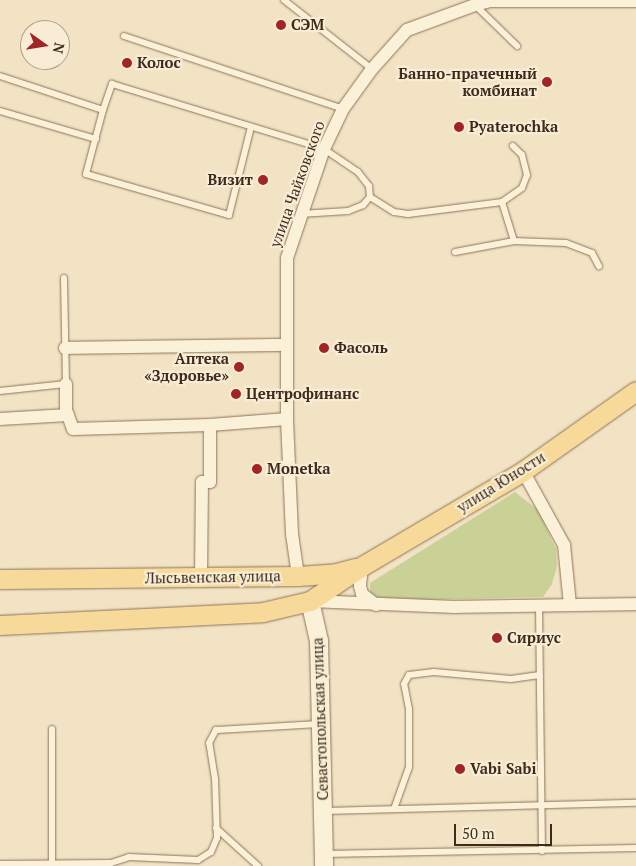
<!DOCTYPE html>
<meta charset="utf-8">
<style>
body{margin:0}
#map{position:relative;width:636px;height:866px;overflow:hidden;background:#f1e3c4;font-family:"PT Serif",serif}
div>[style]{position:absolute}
.green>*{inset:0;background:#cad197}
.roads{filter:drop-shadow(0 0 1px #8e7459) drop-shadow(0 0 1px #8e7459)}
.lane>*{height:6px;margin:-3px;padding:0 3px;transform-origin:3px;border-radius:3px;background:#fbf0d8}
.street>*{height:12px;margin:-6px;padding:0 6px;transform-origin:6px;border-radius:6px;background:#fbf0d8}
.secondary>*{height:18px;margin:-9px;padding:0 9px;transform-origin:9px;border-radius:9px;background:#fbf0d8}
.primary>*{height:19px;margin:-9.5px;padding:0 9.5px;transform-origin:9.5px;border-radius:9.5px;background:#f7d999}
.dots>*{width:14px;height:14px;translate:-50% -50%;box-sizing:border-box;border:2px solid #f8edd4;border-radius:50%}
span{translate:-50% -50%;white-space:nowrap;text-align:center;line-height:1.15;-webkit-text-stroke:4.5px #f8edd4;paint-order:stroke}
.poi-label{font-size:15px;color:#3c2c1e;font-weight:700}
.left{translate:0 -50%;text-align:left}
.right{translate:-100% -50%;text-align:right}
.street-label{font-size:15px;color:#3c2c1e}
.north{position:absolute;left:20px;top:20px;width:50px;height:50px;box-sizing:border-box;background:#f8edd4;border:1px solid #ada08b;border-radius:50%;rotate:103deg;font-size:14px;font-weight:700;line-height:20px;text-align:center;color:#3c2c1e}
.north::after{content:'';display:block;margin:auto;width:18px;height:22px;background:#a12426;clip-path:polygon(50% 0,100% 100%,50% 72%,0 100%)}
.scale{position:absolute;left:454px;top:824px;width:98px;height:22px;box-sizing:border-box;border:2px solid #3c2c1e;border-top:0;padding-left:6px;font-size:15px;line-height:18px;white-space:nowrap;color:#3c2c1e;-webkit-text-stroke:4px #f8edd4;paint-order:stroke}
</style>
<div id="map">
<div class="green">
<div style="clip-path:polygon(515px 492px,538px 510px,556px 549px,557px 566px,552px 584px,543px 597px,380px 601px,370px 596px,370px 583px)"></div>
</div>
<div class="roads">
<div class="lane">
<div style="left:284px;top:0;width:112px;rotate:38.1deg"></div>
<div style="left:475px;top:5px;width:59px;rotate:44.3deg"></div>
<div style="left:124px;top:36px;width:231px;rotate:18.4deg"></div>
<div style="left:0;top:76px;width:108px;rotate:18.3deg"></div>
<div style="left:103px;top:110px;width:28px;rotate:-71deg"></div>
<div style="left:112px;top:84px;width:222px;rotate:17deg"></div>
<div style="left:324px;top:149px;width:41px;rotate:34.1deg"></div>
<div style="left:358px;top:172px;width:18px;rotate:52deg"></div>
<div style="left:369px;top:186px;width:11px;rotate:85deg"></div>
<div style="left:370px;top:197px;width:11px;rotate:131deg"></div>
<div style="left:363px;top:205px;width:16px;rotate:158deg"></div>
<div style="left:348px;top:211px;width:48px;rotate:176.4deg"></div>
<div style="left:103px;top:110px;width:66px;rotate:104.9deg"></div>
<div style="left:86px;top:174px;width:149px;rotate:16deg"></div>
<div style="left:229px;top:215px;width:91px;rotate:-76deg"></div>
<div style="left:0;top:111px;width:100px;rotate:16.3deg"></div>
<div style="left:370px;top:197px;width:28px;rotate:32deg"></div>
<div style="left:394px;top:212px;width:14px;rotate:8deg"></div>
<div style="left:408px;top:214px;width:95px;rotate:-7.3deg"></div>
<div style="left:502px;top:202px;width:24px;rotate:-35deg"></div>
<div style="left:522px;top:188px;width:14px;rotate:-69deg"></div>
<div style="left:527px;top:175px;width:21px;rotate:-104deg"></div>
<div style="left:522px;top:155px;width:13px;rotate:-135deg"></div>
<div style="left:502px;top:202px;width:41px;rotate:72.9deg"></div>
<div style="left:455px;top:252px;width:60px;rotate:-10.6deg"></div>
<div style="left:514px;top:241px;width:52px;rotate:2.2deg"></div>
<div style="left:566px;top:243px;width:28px;rotate:21deg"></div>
<div style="left:592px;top:253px;width:15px;rotate:62deg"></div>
<div style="left:0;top:391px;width:66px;rotate:-6.1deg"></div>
<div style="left:66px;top:384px;width:106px;rotate:-91.1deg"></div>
<div style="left:539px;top:606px;width:245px;rotate:89.3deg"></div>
<div style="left:52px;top:729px;width:135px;rotate:90deg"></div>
<div style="left:394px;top:809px;width:45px;rotate:-70.3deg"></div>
<div style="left:409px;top:767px;width:58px;rotate:-90deg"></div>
<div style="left:409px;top:709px;width:25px;rotate:-101deg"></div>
<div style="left:404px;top:684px;width:10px;rotate:-61deg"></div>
<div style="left:409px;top:675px;width:25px;rotate:-7deg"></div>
<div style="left:434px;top:672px;width:77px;rotate:5.2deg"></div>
<div style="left:511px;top:679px;width:29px;rotate:-8deg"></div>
<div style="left:325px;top:811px;width:311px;rotate:-1.5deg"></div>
<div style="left:216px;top:828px;width:57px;rotate:42.1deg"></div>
<div style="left:325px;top:854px;width:311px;rotate:-1.1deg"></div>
<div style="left:0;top:864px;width:111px;rotate:-0.5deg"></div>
<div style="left:111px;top:863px;width:19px;rotate:-18deg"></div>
<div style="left:129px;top:857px;width:69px;rotate:2.5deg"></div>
<div style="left:198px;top:860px;width:15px;rotate:-32deg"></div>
<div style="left:211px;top:852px;width:15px;rotate:-67deg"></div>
<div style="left:217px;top:838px;width:59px;rotate:-91.9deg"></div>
<div style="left:215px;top:779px;width:36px;rotate:-99deg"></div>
<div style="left:209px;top:743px;width:15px;rotate:-62deg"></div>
<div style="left:216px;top:730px;width:104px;rotate:-3.3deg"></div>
</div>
<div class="street">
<div style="left:65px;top:348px;width:221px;rotate:-0.8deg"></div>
<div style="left:66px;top:384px;width:26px;rotate:90deg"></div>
<div style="left:66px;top:410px;width:20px;rotate:70deg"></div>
<div style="left:73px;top:429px;width:137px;rotate:-1.7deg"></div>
<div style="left:0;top:419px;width:68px;rotate:-3.4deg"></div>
<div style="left:523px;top:471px;width:85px;rotate:61deg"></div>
<div style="left:564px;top:545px;width:60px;rotate:84.3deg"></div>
<div style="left:362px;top:566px;width:20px;rotate:96deg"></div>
<div style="left:360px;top:586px;width:8px;rotate:76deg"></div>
<div style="left:362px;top:594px;width:18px;rotate:38deg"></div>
<div style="left:298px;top:576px;width:42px;rotate:-98.1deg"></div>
<div style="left:292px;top:534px;width:115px;rotate:-92.5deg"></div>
<div style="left:287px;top:419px;width:161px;rotate:-90deg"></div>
<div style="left:287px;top:258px;width:115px;rotate:-71.3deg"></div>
<div style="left:324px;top:149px;width:44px;rotate:-64.6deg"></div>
<div style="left:343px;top:109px;width:49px;rotate:-54.1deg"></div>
<div style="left:372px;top:69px;width:52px;rotate:-48.1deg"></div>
<div style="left:407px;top:30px;width:72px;rotate:-20.2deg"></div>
<div style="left:475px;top:5px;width:16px;rotate:-15deg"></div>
<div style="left:490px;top:1px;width:146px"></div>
<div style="left:201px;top:577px;width:95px;rotate:-89.4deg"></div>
<div style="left:202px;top:482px;width:8px"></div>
<div style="left:210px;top:482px;width:57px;rotate:-90deg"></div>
<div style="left:210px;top:425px;width:77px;rotate:-4.5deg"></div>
<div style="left:310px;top:601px;width:145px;rotate:2.4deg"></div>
<div style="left:455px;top:607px;width:181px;rotate:-0.9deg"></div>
</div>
<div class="secondary">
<div style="left:310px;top:601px;width:41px;rotate:77.3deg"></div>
<div style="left:319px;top:641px;width:225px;rotate:88.7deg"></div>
</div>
<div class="primary">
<div style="left:0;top:579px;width:298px;rotate:-0.6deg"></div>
<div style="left:298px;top:576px;width:39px;rotate:-4deg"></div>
<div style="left:337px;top:573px;width:18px;rotate:-16deg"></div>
<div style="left:0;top:625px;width:263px;rotate:-2.8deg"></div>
<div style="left:263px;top:612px;width:48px;rotate:-13.2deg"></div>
<div style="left:310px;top:601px;width:63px;rotate:-33.9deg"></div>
<div style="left:362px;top:566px;width:187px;rotate:-30.5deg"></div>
<div style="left:523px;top:471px;width:138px;rotate:-35.3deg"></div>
</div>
</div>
<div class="dots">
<div style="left:281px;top:25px;background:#a12426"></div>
<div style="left:127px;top:63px;background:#a12426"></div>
<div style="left:547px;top:82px;background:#a12426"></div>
<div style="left:459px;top:127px;background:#a12426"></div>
<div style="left:263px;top:180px;background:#a12426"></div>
<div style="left:324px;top:348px;background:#a12426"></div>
<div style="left:239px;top:367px;background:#a12426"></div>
<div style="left:236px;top:394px;background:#a12426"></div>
<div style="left:257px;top:469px;background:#a12426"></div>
<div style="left:497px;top:638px;background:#a12426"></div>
<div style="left:460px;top:769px;background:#a12426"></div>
</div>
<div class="poi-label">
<span class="left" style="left:291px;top:25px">СЭМ</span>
<span class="left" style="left:137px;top:63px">Колос</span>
<span class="right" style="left:537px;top:82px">Банно-прачечный<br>комбинат</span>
<span class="left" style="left:469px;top:127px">Pyaterochka</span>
<span class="right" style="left:253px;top:180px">Визит</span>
<span class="left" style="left:334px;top:348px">Фасоль</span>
<span class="right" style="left:229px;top:367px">Аптека<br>«Здоровье»</span>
<span class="left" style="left:246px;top:394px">Центрофинанс</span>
<span class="left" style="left:267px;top:469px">Monetka</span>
<span class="left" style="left:507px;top:638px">Сириус</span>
<span class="left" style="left:470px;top:769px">Vabi Sabi</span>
</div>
<div class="street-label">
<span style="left:297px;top:184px;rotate:-70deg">улица Чайковского</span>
<span style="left:501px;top:482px;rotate:-32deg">улица Юности</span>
<span style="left:213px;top:577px;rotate:-1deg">Лысьвенская улица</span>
<span style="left:320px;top:719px;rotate:-92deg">Севастопольская улица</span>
</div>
<div class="north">N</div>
<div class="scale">50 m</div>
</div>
